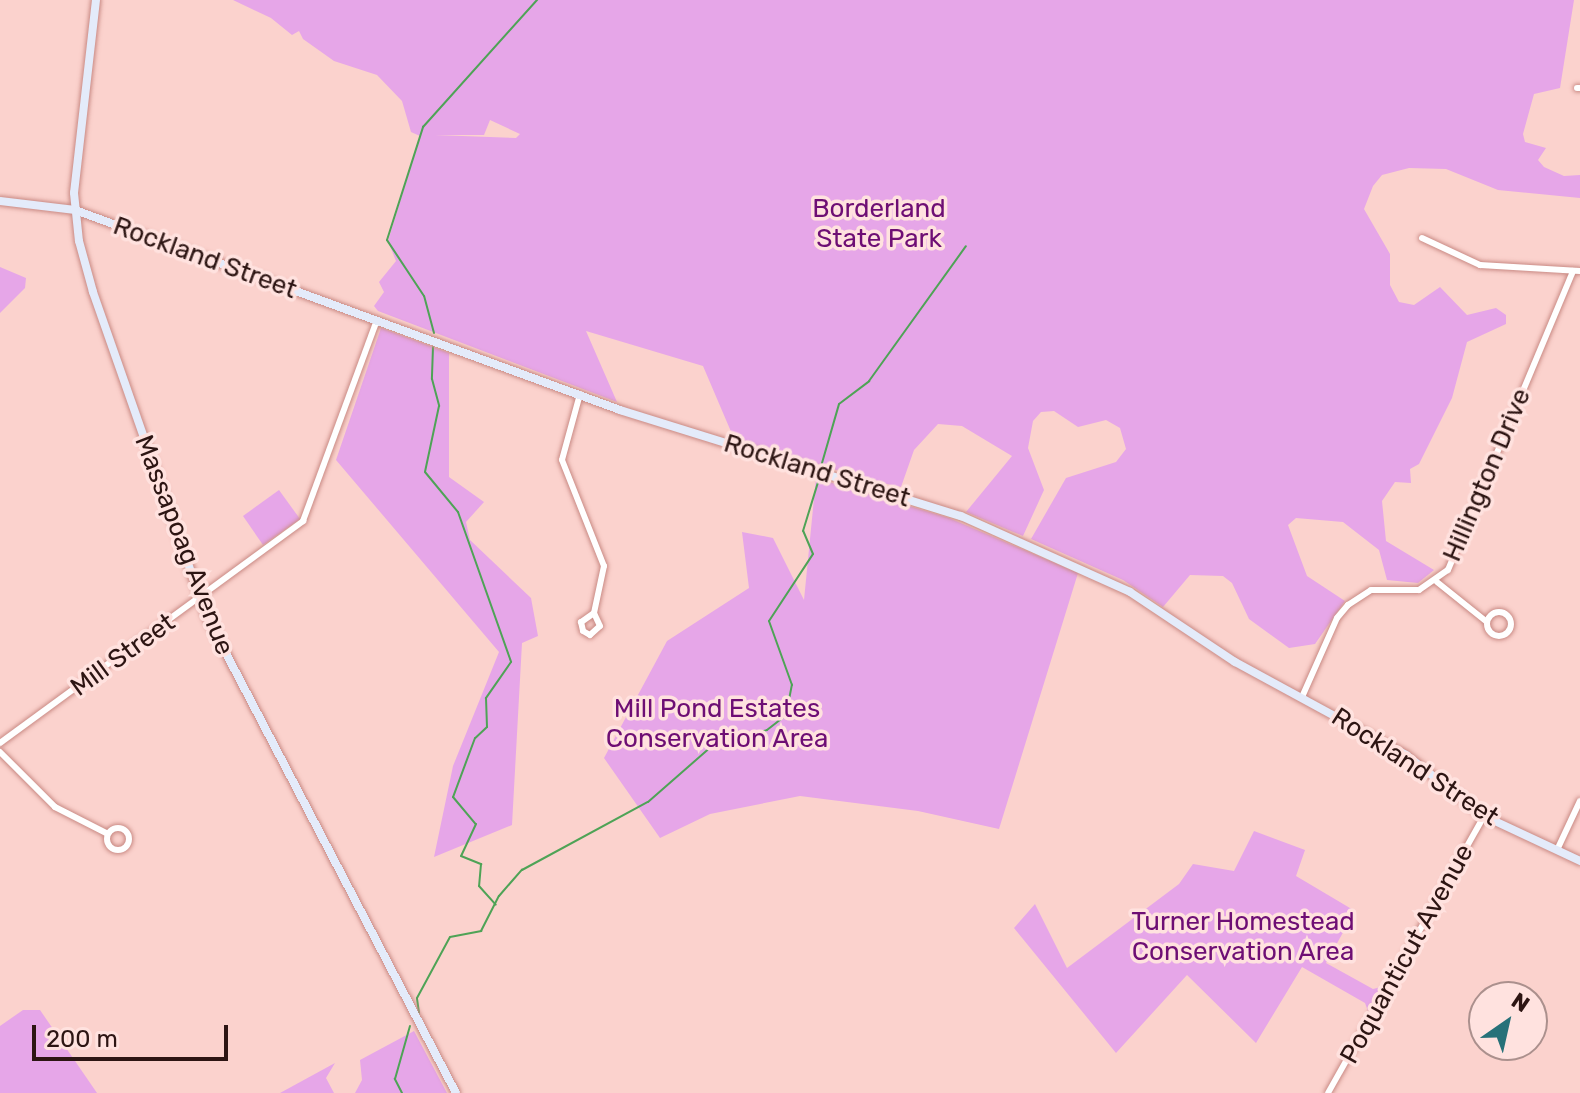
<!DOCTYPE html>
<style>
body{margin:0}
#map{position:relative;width:1580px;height:1093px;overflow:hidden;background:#fbd2cd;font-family:Rubik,sans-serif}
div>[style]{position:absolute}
.green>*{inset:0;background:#e6a6e8}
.stream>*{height:2px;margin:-1px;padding:0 1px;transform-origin:1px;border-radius:1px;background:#4ea356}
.roads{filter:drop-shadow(0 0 2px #c98a84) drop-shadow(0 0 2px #c98a84)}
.street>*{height:6px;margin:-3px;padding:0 3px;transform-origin:3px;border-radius:3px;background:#fff}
.street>.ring{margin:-3px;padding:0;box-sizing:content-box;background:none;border:6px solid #fff;border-radius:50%}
.secondary>*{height:8px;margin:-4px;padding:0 4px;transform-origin:4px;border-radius:4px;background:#e4ebfa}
span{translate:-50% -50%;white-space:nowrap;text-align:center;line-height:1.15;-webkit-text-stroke:7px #ffe2df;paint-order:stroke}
.park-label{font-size:26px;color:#6e0e74}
.street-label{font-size:26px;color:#2d1513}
.north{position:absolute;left:1468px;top:981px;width:80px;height:80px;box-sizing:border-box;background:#ffe2df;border:2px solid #ab908d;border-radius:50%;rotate:34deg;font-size:22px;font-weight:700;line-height:32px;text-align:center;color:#2d1513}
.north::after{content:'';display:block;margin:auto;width:28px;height:36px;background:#277179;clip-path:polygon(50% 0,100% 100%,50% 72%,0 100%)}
.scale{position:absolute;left:32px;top:1025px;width:196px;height:36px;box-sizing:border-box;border:4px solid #2d1513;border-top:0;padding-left:10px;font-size:24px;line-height:28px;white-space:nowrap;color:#2d1513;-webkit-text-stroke:6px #ffe2df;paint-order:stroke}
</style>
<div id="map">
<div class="green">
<div style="clip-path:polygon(evenodd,233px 0,1574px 0,1560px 88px,1534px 94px,1523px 134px,1525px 142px,1546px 148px,1538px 160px,1544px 167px,1564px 176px,1580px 175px,1580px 198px,1498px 190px,1446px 169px,1409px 168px,1382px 175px,1373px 186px,1364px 209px,1390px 254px,1390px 285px,1399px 302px,1414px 305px,1440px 287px,1467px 315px,1496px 308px,1506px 315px,1506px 324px,1467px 342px,1452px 398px,1419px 464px,1410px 469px,1411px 483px,1395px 482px,1382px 501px,1386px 541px,1434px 570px,1418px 583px,1387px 580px,1379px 550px,1343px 522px,1296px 518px,1288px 525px,1307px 576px,1345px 601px,1315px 644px,1289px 648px,1249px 619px,1232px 583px,1223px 576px,1190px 575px,1163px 607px,1123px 580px,1031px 539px,1066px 478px,1116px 462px,1126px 449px,1120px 428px,1106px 420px,1078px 427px,1054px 411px,1041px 412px,1033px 421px,1028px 448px,1044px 490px,1023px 536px,966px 512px,1012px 456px,962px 426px,938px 424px,914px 450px,901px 487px,878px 482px,735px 441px,703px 366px,586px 331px,617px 402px,378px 311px,374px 306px,384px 292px,379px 282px,396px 261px,388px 241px,420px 136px,411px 132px,402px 101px,377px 75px,334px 61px,303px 39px,299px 31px,292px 35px,271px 18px,233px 0,490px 120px,520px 134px,516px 138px,435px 135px,484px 135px,490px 120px)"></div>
<div style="clip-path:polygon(0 267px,26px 278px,25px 288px,0 313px)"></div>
<div style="clip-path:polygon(381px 328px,449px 353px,449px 477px,484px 502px,466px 522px,470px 540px,531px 598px,538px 636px,522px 643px,512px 825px,434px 857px,453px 766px,499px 652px,336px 460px)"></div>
<div style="clip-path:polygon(816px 478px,949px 518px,1078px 573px,999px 829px,918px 811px,800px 796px,710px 814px,660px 838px,604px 758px,667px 641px,749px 588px,742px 532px,773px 538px,804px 600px)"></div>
<div style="clip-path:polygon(279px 490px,300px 519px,263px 545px,243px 516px)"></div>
<div style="clip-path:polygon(1254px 831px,1305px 850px,1296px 876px,1355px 911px,1326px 963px,1373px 989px,1381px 987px,1368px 1011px,1365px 1003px,1302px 967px,1256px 1043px,1187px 975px,1116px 1053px,1014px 928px,1035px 904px,1067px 968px,1179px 884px,1193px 864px,1234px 871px)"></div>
<div style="clip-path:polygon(23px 1010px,40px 1010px,97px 1093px,0 1093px,0 1026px)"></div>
<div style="clip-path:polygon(414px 1031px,447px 1093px,355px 1093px,362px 1080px,360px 1060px)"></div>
<div style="clip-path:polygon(335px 1063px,326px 1078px,334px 1093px,280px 1093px)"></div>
</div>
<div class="stream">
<div style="left:434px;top:333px;width:38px;rotate:-105deg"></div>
<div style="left:424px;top:296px;width:67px;rotate:-123.5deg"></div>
<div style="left:387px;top:240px;width:119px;rotate:-72.3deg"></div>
<div style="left:423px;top:127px;width:171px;rotate:-48.1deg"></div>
<div style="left:433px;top:347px;width:32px;rotate:92deg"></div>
<div style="left:432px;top:379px;width:28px;rotate:75deg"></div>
<div style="left:439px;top:406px;width:67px;rotate:102deg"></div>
<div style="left:425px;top:472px;width:52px;rotate:50.5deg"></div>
<div style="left:458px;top:512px;width:159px;rotate:70.5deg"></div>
<div style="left:511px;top:662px;width:44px;rotate:124.8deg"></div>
<div style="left:486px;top:698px;width:29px;rotate:88deg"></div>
<div style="left:487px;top:727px;width:16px;rotate:137deg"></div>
<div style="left:475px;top:738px;width:63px;rotate:110.4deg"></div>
<div style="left:453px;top:797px;width:35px;rotate:50deg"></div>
<div style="left:476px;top:824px;width:35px;rotate:115deg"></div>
<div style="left:461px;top:856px;width:22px;rotate:22deg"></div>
<div style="left:481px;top:864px;width:22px;rotate:95deg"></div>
<div style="left:479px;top:886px;width:25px;rotate:48deg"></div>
<div style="left:822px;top:463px;width:61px;rotate:-73.9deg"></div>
<div style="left:839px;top:404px;width:38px;rotate:-37deg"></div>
<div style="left:869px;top:381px;width:166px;rotate:-54.3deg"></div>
<div style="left:419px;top:1013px;width:15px;rotate:-98deg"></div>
<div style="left:417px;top:998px;width:69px;rotate:-61.6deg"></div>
<div style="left:450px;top:937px;width:32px;rotate:-11deg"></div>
<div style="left:481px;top:931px;width:39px;rotate:-63deg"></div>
<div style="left:499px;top:896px;width:35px;rotate:-49deg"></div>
<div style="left:522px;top:870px;width:143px;rotate:-28.4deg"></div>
<div style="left:648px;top:802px;width:85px;rotate:-41.2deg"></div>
<div style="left:712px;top:746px;width:57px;rotate:-16.2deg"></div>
<div style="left:767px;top:730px;width:24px;rotate:-38deg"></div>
<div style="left:786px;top:715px;width:31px;rotate:-79deg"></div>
<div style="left:792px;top:685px;width:68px;rotate:-109.8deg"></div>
<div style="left:769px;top:621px;width:80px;rotate:-56.7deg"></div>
<div style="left:813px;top:554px;width:25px;rotate:-113deg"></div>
<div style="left:803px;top:531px;width:54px;rotate:-72.9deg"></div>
<div style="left:402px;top:1093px;width:16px;rotate:-117deg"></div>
<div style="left:395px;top:1079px;width:55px;rotate:-74.2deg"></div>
</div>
<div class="roads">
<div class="street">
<div style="left:1577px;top:88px;width:3px"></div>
<div style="left:1422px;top:238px;width:64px;rotate:25deg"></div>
<div style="left:1480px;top:265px;width:100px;rotate:3.4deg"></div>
<div style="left:580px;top:394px;width:68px;rotate:105.3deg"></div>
<div style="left:562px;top:460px;width:114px;rotate:68.4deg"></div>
<div style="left:604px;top:566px;width:48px;rotate:102deg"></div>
<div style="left:594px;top:613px;width:16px;rotate:145deg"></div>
<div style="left:581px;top:622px;width:9px;rotate:77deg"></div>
<div style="left:583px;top:631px;width:8px;rotate:30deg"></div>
<div style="left:590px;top:635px;width:13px;rotate:-42deg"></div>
<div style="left:600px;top:626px;width:14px;rotate:-115deg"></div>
<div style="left:1437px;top:582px;width:64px;rotate:38.7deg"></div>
<div class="ring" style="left:1487px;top:612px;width:18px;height:18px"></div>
<div style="left:1302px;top:697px;width:86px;rotate:-66.1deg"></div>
<div style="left:1337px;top:618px;width:17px;rotate:-50deg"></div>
<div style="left:1348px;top:605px;width:27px;rotate:-33deg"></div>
<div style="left:1371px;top:590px;width:48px"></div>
<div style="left:1419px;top:590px;width:35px;rotate:-35deg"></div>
<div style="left:1448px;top:570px;width:324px;rotate:-67.3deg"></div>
<div style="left:0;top:743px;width:376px;rotate:-36.2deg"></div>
<div style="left:303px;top:521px;width:214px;rotate:-69.8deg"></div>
<div style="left:0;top:752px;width:78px;rotate:45deg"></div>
<div style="left:55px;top:807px;width:59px;rotate:27deg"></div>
<div class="ring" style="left:107px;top:828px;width:16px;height:16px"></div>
<div style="left:1557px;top:850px;width:54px;rotate:-64.9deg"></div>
<div style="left:1328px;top:1093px;width:318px;rotate:-60.6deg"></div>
</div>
<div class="secondary">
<div style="left:96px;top:0;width:194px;rotate:96.5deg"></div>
<div style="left:74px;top:193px;width:48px;rotate:84.1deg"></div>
<div style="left:79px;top:241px;width:53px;rotate:74.6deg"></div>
<div style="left:93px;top:292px;width:342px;rotate:70.7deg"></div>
<div style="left:206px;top:615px;width:539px;rotate:62.39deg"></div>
<div style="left:0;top:201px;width:76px;rotate:6.8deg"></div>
<div style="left:75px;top:210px;width:581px;rotate:20.15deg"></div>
<div style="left:620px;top:410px;width:357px;rotate:17.3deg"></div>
<div style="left:961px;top:516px;width:185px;rotate:24.2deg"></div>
<div style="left:1130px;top:592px;width:126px;rotate:33.7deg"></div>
<div style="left:1235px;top:662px;width:195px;rotate:28.5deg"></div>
<div style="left:1406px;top:755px;width:99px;rotate:38deg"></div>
<div style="left:1484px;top:816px;width:106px;rotate:25.1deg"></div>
</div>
</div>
<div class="park-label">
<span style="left:879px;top:224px">Borderland<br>State Park</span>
<span style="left:717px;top:724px">Mill Pond Estates<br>Conservation Area</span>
<span style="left:1243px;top:937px">Turner Homestead<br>Conservation Area</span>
</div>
<div class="street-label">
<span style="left:205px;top:258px;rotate:20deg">Rockland Street</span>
<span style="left:817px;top:471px;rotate:17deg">Rockland Street</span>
<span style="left:1487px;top:475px;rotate:-67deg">Hillington Drive</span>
<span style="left:184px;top:545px;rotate:69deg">Massapoag Avenue</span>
<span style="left:123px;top:655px;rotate:-36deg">Mill Street</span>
<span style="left:1415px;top:767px;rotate:33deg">Rockland Street</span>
<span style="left:1407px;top:954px;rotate:-61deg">Poquanticut Avenue</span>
</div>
<div class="north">N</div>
<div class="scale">200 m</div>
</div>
